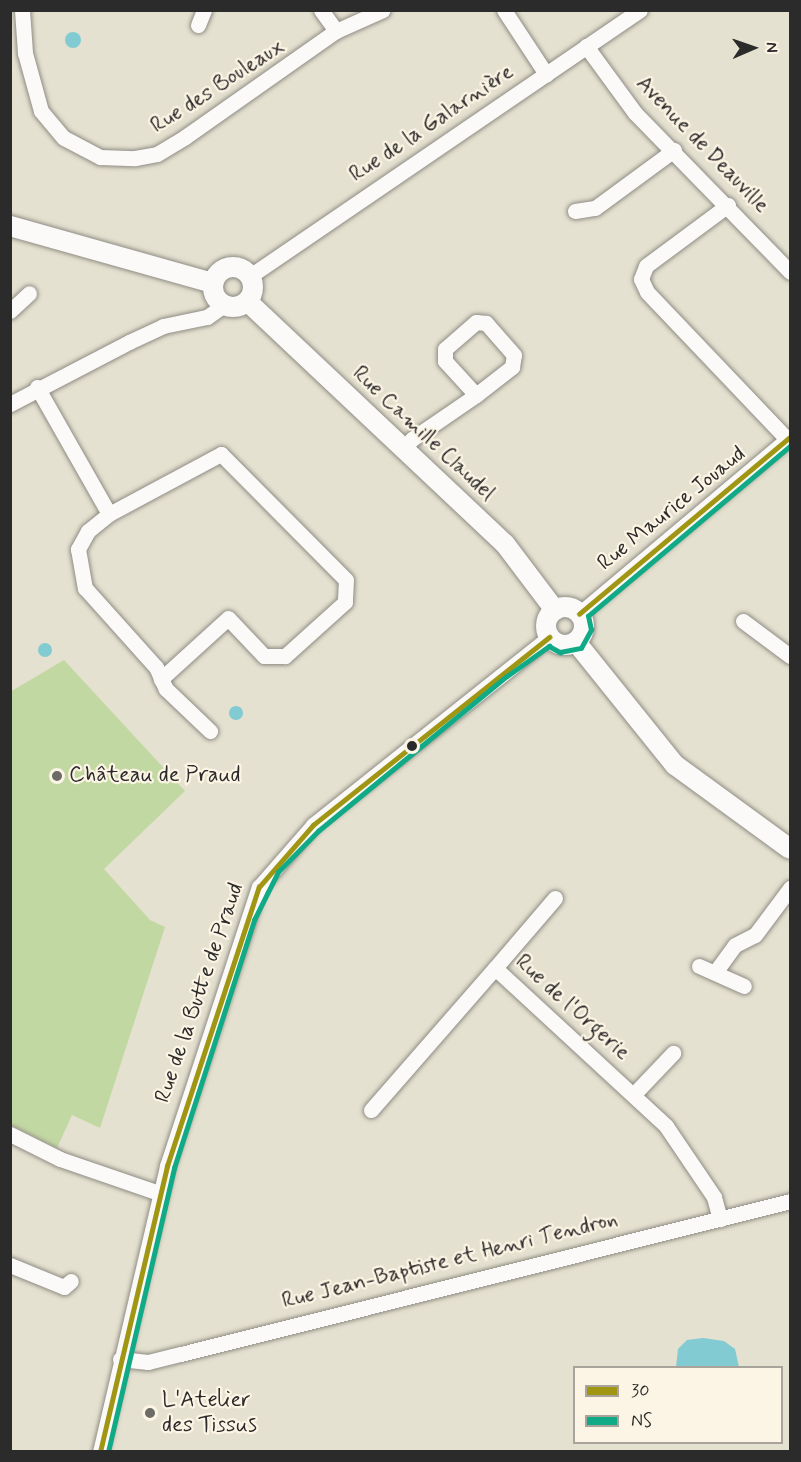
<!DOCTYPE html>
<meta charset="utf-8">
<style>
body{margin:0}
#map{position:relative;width:801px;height:1462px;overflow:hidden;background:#e5e1d0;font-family:Mynerve,sans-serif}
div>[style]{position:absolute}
.green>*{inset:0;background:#c2d8a2}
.water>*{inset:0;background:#82cbd2}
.round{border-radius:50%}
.roads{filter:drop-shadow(0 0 2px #8e8c84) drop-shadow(0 0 2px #8e8c84)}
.minor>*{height:15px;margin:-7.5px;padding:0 7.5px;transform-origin:7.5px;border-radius:7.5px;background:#fbfaf8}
.tertiary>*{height:20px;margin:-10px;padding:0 10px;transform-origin:10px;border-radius:10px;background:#fbfaf8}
.tertiary>.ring{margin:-10px;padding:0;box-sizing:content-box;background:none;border:20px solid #fbfaf8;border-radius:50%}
.bus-1>*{height:4.5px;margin:-2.25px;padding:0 2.25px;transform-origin:2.25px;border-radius:2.25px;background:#a09613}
.bus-2>*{height:4.5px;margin:-2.25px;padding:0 2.25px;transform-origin:2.25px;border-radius:2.25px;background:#11aa86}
.dots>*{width:16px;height:16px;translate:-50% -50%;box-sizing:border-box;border:3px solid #fcf5e5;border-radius:50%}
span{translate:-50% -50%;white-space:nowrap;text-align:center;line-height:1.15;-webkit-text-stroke:4.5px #fcf5e5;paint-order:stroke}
.street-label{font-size:22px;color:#2b2b2b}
.poi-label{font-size:22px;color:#2b2b2b}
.left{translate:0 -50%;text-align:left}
.frame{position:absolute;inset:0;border:12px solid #2b2b2b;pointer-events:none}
.legend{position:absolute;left:573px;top:1366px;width:210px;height:78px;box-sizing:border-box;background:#fcf5e5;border:2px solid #a8a49b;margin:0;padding:8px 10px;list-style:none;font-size:18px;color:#2b2b2b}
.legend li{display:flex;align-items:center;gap:12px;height:30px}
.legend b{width:30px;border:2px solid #a8a49b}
.north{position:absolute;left:723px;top:18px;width:60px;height:60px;-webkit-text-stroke:4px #fcf5e5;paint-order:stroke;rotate:88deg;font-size:16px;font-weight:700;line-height:24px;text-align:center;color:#2b2b2b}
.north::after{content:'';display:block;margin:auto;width:21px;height:27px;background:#2b2b2b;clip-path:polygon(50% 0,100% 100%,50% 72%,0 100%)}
</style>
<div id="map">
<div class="green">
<div style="clip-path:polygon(64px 660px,185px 791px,104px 869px,150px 920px,165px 927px,100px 1128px,72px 1115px,57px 1148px,11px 1125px,10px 692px)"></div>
</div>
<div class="water">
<div class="round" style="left:65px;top:32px;width:16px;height:16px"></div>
<div class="round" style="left:38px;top:643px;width:14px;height:14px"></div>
<div class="round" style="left:229px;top:706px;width:14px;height:14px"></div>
<div style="clip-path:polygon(703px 1338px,724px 1341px,735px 1349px,739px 1367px,676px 1367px,678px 1349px,687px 1340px)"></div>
</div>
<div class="roads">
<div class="minor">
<div style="left:22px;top:10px;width:43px;rotate:86deg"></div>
<div style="left:25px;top:53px;width:60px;rotate:74.6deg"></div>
<div style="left:41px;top:111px;width:35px;rotate:50deg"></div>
<div style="left:64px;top:138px;width:41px;rotate:27.8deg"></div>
<div style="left:100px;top:157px;width:35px;rotate:2deg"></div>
<div style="left:135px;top:158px;width:22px;rotate:-10deg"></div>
<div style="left:157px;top:154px;width:33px;rotate:-31deg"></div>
<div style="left:185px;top:137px;width:184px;rotate:-35.1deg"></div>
<div style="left:336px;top:31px;width:51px;rotate:-24.1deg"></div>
<div style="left:321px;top:10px;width:26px;rotate:54deg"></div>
<div style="left:504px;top:10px;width:77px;rotate:56.7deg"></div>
<div style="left:198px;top:25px;width:16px;rotate:-68deg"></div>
<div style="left:586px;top:46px;width:83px;rotate:53.8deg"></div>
<div style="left:635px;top:113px;width:222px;rotate:45.7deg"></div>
<div style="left:728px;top:205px;width:102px;rotate:143.4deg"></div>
<div style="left:646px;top:266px;width:14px;rotate:111deg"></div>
<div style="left:641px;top:279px;width:14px;rotate:65deg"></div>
<div style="left:647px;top:292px;width:204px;rotate:46.4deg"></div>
<div style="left:575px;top:211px;width:20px;rotate:-9deg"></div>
<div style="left:595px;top:208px;width:98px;rotate:-36.3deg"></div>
<div style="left:250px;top:276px;width:472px;rotate:-34.3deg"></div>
<div style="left:10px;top:311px;width:26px;rotate:-43deg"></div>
<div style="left:37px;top:387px;width:146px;rotate:60.4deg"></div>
<div style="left:109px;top:514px;width:27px;rotate:141deg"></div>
<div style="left:88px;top:531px;width:21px;rotate:119deg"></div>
<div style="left:78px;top:549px;width:40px;rotate:80deg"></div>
<div style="left:85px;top:588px;width:106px;rotate:48.1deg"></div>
<div style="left:156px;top:667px;width:24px;rotate:66deg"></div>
<div style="left:166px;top:689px;width:61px;rotate:43.7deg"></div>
<div style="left:10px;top:404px;width:134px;rotate:-27.5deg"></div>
<div style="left:129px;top:342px;width:38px;rotate:-25deg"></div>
<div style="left:163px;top:326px;width:45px;rotate:-11.6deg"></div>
<div style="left:207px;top:317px;width:21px;rotate:-35deg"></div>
<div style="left:404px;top:448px;width:12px;rotate:-48deg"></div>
<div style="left:412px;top:439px;width:78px;rotate:-34.5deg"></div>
<div style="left:476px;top:395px;width:46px;rotate:-37.9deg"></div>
<div style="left:512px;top:367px;width:12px;rotate:-81deg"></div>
<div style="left:514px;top:355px;width:43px;rotate:-131.2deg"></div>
<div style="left:486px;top:323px;width:10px;rotate:-174deg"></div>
<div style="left:476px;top:322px;width:41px;rotate:138.9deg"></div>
<div style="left:445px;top:349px;width:12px;rotate:90deg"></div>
<div style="left:445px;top:361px;width:46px;rotate:47.6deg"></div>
<div style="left:109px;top:514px;width:127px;rotate:-28.2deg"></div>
<div style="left:221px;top:454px;width:177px;rotate:45.2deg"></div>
<div style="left:346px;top:580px;width:22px;rotate:93deg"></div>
<div style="left:345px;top:602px;width:81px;rotate:138deg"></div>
<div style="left:285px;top:656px;width:21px;rotate:180deg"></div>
<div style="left:264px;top:656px;width:52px;rotate:-133.5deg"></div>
<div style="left:228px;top:618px;width:91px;rotate:137.7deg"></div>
<div style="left:579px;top:614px;width:275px;rotate:-40deg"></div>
<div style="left:743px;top:621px;width:59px;rotate:36.7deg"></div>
<div style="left:555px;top:898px;width:92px;rotate:130.6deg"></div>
<div style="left:495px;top:968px;width:233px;rotate:42.7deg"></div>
<div style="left:666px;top:1126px;width:86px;rotate:55.9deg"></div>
<div style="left:714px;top:1197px;width:23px;rotate:75deg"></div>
<div style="left:699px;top:966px;width:49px;rotate:24deg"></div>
<div style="left:716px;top:971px;width:32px;rotate:-54deg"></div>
<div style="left:735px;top:945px;width:22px;rotate:-27deg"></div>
<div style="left:755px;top:935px;width:59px;rotate:-53.3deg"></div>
<div style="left:634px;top:1094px;width:57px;rotate:-46.4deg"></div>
<div style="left:371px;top:1110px;width:189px;rotate:-48.9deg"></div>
<div style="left:10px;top:1134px;width:56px;rotate:26.6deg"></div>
<div style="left:60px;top:1159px;width:105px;rotate:19deg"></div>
<div style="left:10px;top:1265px;width:58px;rotate:22.2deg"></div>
<div style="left:64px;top:1287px;width:9px;rotate:-41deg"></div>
<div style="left:120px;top:1359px;width:28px;rotate:6deg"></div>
<div style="left:148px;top:1362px;width:34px;rotate:-14deg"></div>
<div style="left:181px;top:1354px;width:628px;rotate:-14.1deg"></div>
<div style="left:100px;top:1452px;width:294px;rotate:-76.8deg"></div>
<div style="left:167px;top:1166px;width:294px;rotate:-71.8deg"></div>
<div style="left:259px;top:887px;width:82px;rotate:-48.9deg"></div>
<div style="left:313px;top:825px;width:302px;rotate:-38.5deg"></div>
</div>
<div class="tertiary">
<div style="left:10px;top:226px;width:211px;rotate:15.7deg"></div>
<div class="ring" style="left:213px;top:267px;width:20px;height:20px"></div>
<div style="left:248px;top:302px;width:353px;rotate:43.3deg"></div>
<div style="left:505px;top:544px;width:83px;rotate:52.9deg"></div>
<div class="ring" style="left:546px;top:607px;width:18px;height:18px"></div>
<div style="left:576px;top:642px;width:158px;rotate:51.2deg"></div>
<div style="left:675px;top:765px;width:142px;rotate:36.1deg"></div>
</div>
</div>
<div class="bus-1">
<div style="left:579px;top:614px;width:275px;rotate:-40deg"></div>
<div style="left:100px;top:1452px;width:294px;rotate:-76.8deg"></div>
<div style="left:167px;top:1166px;width:294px;rotate:-71.8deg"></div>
<div style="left:259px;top:887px;width:82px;rotate:-48.9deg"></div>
<div style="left:313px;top:825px;width:302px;rotate:-38.5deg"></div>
</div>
<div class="bus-2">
<div style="left:108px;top:1452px;width:292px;rotate:-76.9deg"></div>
<div style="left:174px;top:1168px;width:261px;rotate:-72.1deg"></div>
<div style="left:254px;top:920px;width:54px;rotate:-63.4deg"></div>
<div style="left:278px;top:872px;width:57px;rotate:-45.7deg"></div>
<div style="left:318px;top:831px;width:244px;rotate:-39.4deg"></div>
<div style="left:507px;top:676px;width:52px;rotate:-35.5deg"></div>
<div style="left:549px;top:646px;width:13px;rotate:29deg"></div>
<div style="left:560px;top:652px;width:21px;rotate:-11deg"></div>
<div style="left:581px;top:648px;width:21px;rotate:-61deg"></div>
<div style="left:591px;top:630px;width:14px;rotate:-102deg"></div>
<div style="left:588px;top:616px;width:264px;rotate:-40.1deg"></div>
</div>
<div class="dots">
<div style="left:412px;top:746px;background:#2b2b2b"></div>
<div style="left:57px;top:776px;background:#6c6b65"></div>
<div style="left:150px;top:1413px;background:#6c6b65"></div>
</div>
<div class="street-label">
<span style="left:218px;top:87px;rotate:-33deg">Rue des Bouleaux</span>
<span style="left:432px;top:124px;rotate:-34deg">Rue de la Galarnière</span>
<span style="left:702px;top:145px;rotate:46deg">Avenue de Deauville</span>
<span style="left:423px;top:434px;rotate:43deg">Rue Camille Claudel</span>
<span style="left:672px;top:509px;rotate:-39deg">Rue Maurice Jouaud</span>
<span style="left:200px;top:993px;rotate:-71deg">Rue de la Butte de Praud</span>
<span style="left:572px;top:1008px;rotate:42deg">Rue de l'Orgerie</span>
<span style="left:450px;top:1261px;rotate:-14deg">Rue Jean-Baptiste et Henri Tendron</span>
</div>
<div class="poi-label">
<span class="left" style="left:69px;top:776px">Château de Praud</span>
<span class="left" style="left:162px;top:1413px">L'Atelier<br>des Tissus</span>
</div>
<div class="frame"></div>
<ul class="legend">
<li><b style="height:8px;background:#a09613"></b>30</li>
<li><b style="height:8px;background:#11aa86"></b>NS</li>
</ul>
<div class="north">N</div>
</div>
